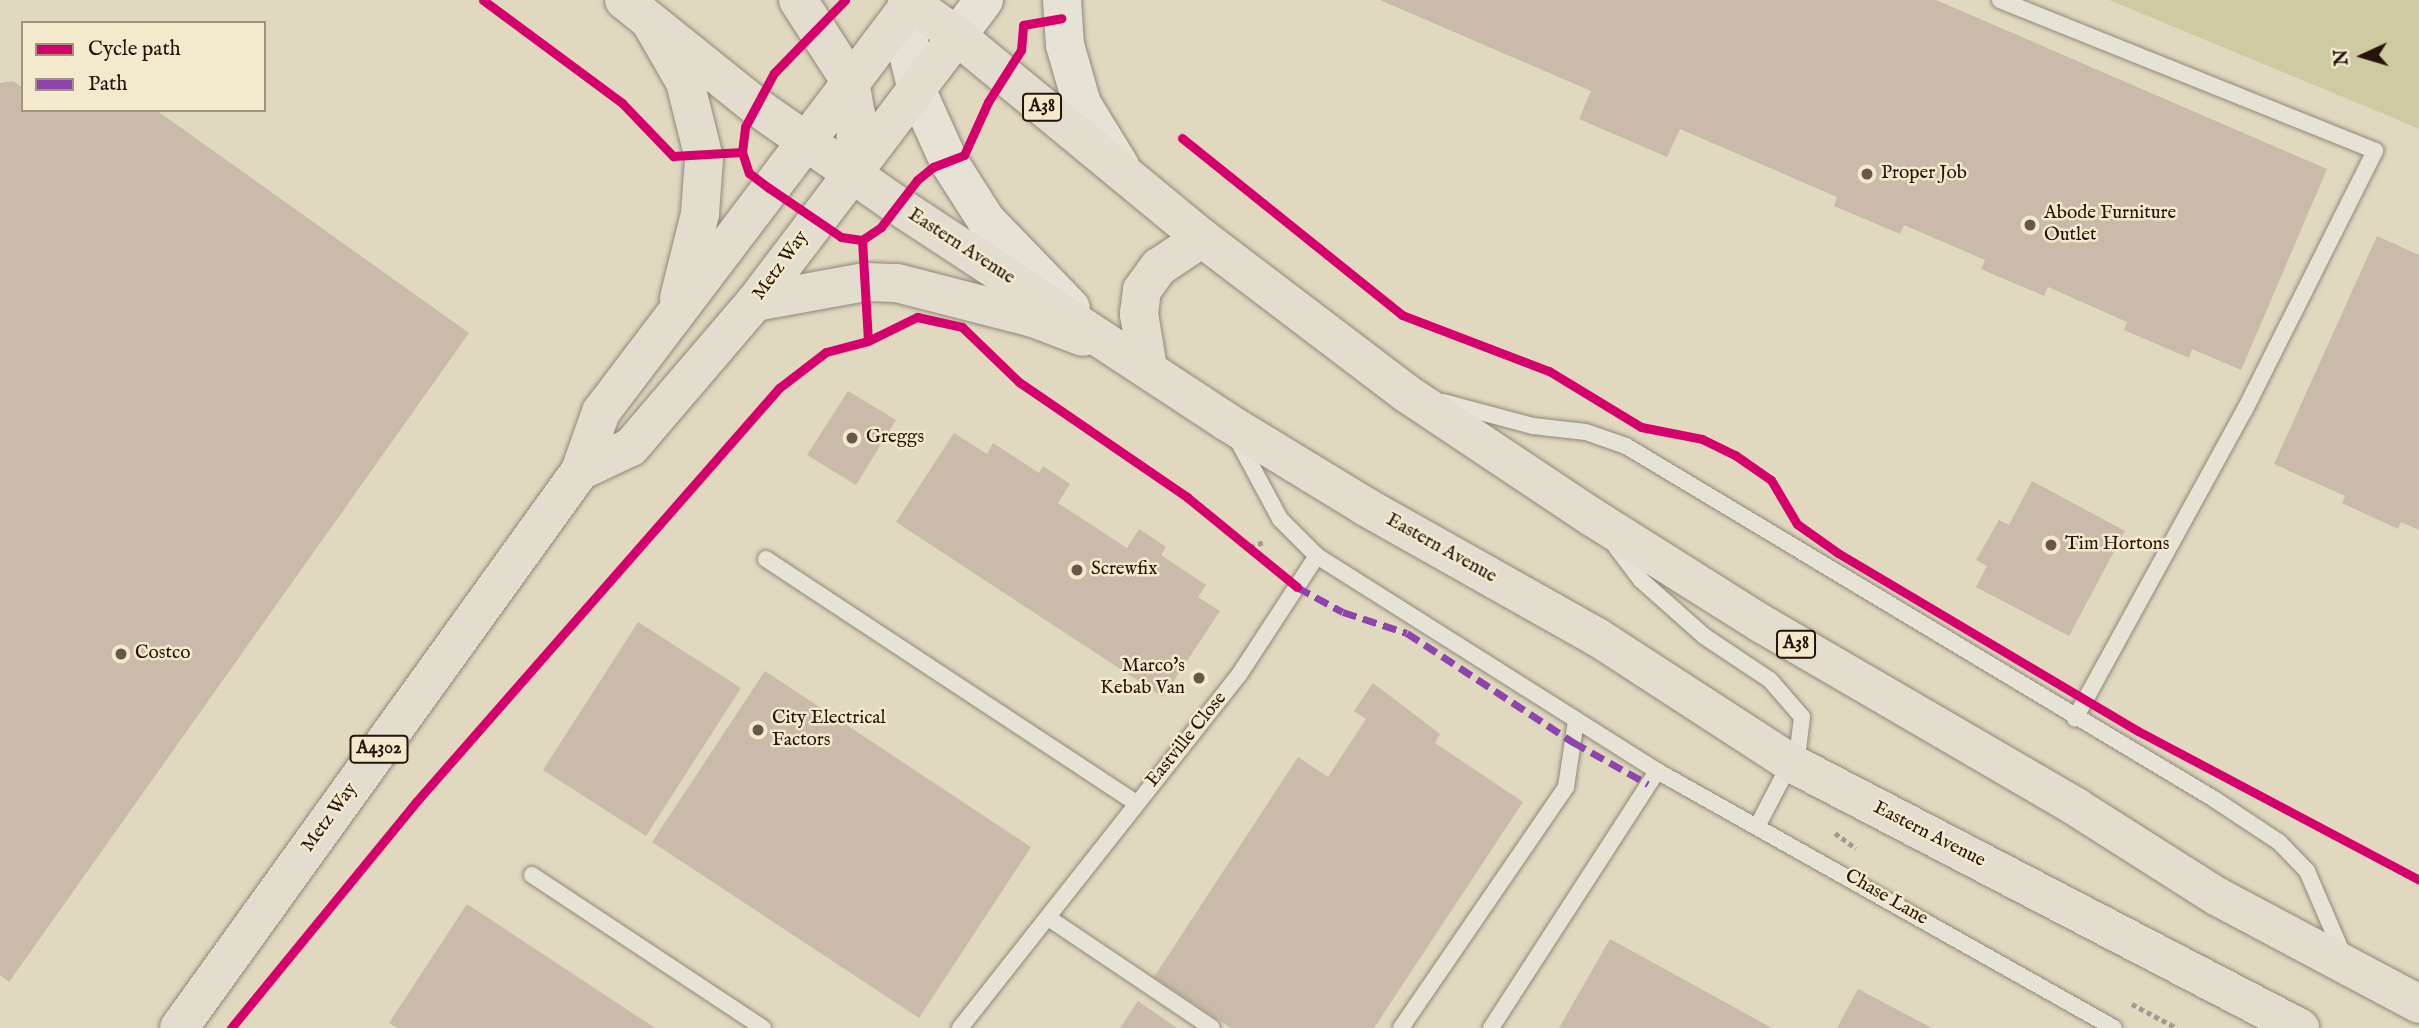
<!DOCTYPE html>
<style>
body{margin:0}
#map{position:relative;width:2419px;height:1028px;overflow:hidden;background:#e0d8bf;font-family:"IM FELL English",serif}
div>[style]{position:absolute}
.green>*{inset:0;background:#cecaa1}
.building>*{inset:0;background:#c9baa9}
.path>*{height:4.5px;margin-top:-2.25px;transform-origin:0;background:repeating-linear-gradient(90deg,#a19c92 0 5px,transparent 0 8.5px)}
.roads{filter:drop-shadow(0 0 2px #8f8879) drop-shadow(0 0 2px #8f8879)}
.lane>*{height:16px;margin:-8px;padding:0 8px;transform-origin:8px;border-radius:8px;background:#e6e2d5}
.secondary>*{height:38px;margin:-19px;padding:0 19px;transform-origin:19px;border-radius:19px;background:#e6e2d5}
.primary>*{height:38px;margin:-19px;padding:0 19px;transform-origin:19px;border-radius:19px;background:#e2ddce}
.highway>*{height:38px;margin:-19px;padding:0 19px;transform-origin:19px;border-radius:19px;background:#e2ddce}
.quiet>*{height:7px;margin-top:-3.5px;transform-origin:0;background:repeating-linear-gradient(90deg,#8e44ad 0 14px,transparent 0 21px)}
.cycleway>*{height:9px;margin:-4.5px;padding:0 4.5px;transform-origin:4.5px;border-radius:4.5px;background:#d6006c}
.dots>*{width:19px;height:19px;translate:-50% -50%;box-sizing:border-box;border:4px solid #f3eacd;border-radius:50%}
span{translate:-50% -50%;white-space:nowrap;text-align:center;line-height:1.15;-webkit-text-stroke:5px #f3eacd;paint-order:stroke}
.shield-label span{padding:2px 5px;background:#f3eacd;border:2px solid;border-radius:5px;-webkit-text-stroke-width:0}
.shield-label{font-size:18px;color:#27130b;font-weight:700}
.poi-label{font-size:19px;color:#27130b}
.left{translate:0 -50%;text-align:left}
.right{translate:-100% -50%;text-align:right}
.street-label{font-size:19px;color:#27130b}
.legend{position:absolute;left:21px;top:21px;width:245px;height:91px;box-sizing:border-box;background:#f3eacd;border:2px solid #a1947f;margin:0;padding:9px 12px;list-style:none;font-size:21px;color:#27130b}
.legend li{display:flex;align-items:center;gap:14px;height:35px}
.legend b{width:35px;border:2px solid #a1947f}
.north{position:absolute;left:2328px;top:21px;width:70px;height:70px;-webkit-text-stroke:5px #f3eacd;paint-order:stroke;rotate:266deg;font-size:19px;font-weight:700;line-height:28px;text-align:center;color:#27130b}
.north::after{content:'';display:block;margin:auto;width:24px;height:32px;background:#27130b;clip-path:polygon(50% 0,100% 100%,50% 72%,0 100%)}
</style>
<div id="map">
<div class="green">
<div style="clip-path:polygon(2109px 0,2419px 0,2419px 129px,2389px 116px)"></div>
</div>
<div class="building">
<div style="clip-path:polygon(1380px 0,1936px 0,2327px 169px,2241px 370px,2192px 349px,2189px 358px,2124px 330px,2127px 322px,2048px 287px,2044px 296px,1981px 269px,1985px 260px,1904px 225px,1900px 234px,1834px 206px,1837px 197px,1680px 129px,1667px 157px,1579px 119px,1591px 91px)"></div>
<div style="clip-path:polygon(13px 81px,23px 88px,23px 110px,156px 110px,469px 333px,9px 982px,0 975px,0 83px)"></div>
<div style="clip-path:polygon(2377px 236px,2419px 255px,2419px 530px,2401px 522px,2398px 529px,2342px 503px,2345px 496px,2274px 464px)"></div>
<div style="clip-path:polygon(848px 391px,896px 420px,856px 485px,807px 455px)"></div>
<div style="clip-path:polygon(954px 433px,987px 454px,993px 443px,1039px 473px,1043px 466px,1070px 484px,1058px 503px,1127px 548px,1139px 529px,1166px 547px,1161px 555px,1206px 585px,1198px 597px,1220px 611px,1163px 697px,896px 522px)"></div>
<div style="clip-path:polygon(2032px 481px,2125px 531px,2069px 636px,1976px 587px,1987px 566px,1976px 560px,1999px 520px,2009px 525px)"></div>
<div style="clip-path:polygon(638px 622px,741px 688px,646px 836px,543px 770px)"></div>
<div style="clip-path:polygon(765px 671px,1031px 847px,919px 1018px,652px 842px)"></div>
<div style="clip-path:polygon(1373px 683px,1440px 734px,1435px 743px,1523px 802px,1374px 1028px,1231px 1028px,1154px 977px,1298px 757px,1328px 777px,1366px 719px,1354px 711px)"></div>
<div style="clip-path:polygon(467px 904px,655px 1028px,397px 1028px,389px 1023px)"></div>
<div style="clip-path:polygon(1610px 939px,1772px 1028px,1559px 1028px)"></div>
<div style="clip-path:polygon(1858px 989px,1932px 1028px,1837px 1028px)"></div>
<div style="clip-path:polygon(1138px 1001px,1177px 1028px,1120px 1028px)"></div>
</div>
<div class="path">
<div style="left:1250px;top:547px;width:15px;rotate:-20deg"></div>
<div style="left:1835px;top:833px;width:26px;rotate:36deg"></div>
<div style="left:2132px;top:1004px;width:51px;rotate:28.1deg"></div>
</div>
<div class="roads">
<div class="lane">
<div style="left:2000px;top:0;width:404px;rotate:21.9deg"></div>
<div style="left:2375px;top:151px;width:291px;rotate:116.7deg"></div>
<div style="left:2244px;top:411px;width:351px;rotate:118.8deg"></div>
<div style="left:1443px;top:402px;width:93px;rotate:14.9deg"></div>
<div style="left:1533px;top:426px;width:53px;rotate:6.5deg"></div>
<div style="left:1586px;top:432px;width:42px;rotate:19.3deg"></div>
<div style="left:1626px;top:446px;width:686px;rotate:30.98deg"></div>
<div style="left:2214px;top:799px;width:78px;rotate:33.5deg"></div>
<div style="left:2279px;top:842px;width:40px;rotate:46deg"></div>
<div style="left:2307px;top:871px;width:94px;rotate:66.7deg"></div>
<div style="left:1237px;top:439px;width:91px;rotate:61.7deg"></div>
<div style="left:1280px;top:519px;width:52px;rotate:45deg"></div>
<div style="left:1317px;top:556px;width:402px;rotate:32.3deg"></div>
<div style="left:1657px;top:771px;width:524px;rotate:29.35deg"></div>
<div style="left:1616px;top:547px;width:41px;rotate:52.9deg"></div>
<div style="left:1641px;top:580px;width:84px;rotate:41.6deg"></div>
<div style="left:1704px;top:636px;width:79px;rotate:33.7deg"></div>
<div style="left:1770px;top:680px;width:49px;rotate:49.1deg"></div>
<div style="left:1802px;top:717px;width:31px;rotate:97deg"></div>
<div style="left:1798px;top:748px;width:87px;rotate:117.5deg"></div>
<div style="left:766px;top:559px;width:443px;rotate:33.4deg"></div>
<div style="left:532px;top:875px;width:277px;rotate:33.5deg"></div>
<div style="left:1050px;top:919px;width:195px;rotate:33.9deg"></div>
<div style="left:960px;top:1028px;width:450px;rotate:-51.7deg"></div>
<div style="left:1239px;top:675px;width:142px;rotate:-56.8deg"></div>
<div style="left:1401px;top:1028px;width:292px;rotate:-55.6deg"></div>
<div style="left:1566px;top:787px;width:67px;rotate:-81.4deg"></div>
<div style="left:1491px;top:1028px;width:306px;rotate:-57.1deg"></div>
</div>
<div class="secondary">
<div style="left:913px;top:0;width:54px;rotate:95.3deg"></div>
<div style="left:908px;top:54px;width:38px;rotate:76deg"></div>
<div style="left:917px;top:91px;width:78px;rotate:65.7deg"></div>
<div style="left:949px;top:162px;width:69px;rotate:57.5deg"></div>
<div style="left:986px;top:220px;width:122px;rotate:46deg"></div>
<div style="left:1062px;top:0;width:45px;rotate:86.2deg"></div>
<div style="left:1065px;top:45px;width:61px;rotate:73.9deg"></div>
<div style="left:1082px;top:104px;width:73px;rotate:58.5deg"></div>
<div style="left:957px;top:36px;width:45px;rotate:-53.1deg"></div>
</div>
<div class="primary">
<div style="left:798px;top:0;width:96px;rotate:57.3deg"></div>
<div style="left:850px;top:81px;width:34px;rotate:80deg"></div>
<div style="left:856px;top:114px;width:58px;rotate:91deg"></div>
<div style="left:651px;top:23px;width:68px;rotate:60deg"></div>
<div style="left:685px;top:82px;width:78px;rotate:76deg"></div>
<div style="left:704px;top:158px;width:56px;rotate:94.1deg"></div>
<div style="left:700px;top:214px;width:87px;rotate:104deg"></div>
<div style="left:755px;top:302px;width:112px;rotate:-10.3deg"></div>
<div style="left:865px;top:282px;width:32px;rotate:2deg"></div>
<div style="left:897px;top:283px;width:140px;rotate:14.4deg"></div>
<div style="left:1033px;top:318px;width:53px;rotate:20.8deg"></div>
<div style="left:580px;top:471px;width:56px;rotate:-25.2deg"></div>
<div style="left:631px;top:447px;width:191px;rotate:-49.5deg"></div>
<div style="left:755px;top:302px;width:334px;rotate:-52.8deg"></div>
<div style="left:179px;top:1028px;width:686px;rotate:-54.25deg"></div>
<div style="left:580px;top:471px;width:63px;rotate:-70.4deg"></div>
<div style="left:601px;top:412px;width:513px;rotate:-52.84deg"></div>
</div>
<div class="highway">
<div style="left:624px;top:0;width:171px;rotate:38.8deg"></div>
<div style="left:757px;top:107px;width:171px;rotate:35deg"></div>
<div style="left:897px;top:205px;width:395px;rotate:33.3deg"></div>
<div style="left:1227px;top:422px;width:163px;rotate:31.4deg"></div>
<div style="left:1366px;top:507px;width:265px;rotate:29.4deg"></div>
<div style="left:1597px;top:637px;width:231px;rotate:33deg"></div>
<div style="left:1791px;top:763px;width:574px;rotate:27.5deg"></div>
<div style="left:907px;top:0;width:62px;rotate:35.8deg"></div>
<div style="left:957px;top:36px;width:318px;rotate:39.5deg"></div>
<div style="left:1202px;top:238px;width:256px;rotate:37.2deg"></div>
<div style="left:1406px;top:393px;width:224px;rotate:33.7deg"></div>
<div style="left:1592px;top:517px;width:201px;rotate:32.2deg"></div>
<div style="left:1762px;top:624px;width:363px;rotate:30.2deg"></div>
<div style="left:2076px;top:807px;width:168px;rotate:32.4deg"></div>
<div style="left:2218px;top:897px;width:228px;rotate:28deg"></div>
<div style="left:1148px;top:368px;width:55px;rotate:-99.5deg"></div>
<div style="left:1139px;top:314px;width:24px;rotate:-83deg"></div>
<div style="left:1142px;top:290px;width:29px;rotate:-54deg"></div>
<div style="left:1159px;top:267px;width:52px;rotate:-34deg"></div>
</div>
</div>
<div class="quiet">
<div style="left:1297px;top:587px;width:52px;rotate:28.5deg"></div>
<div style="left:1343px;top:612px;width:67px;rotate:18.2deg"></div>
<div style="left:1407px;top:633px;width:199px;rotate:33.3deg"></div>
<div style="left:1573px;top:742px;width:86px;rotate:29.2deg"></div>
</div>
<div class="cycleway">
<div style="left:483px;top:0;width:173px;rotate:36.5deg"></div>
<div style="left:622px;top:103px;width:74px;rotate:46.1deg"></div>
<div style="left:673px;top:156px;width:69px;rotate:-3.3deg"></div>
<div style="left:742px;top:152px;width:22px;rotate:72deg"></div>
<div style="left:749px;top:173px;width:25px;rotate:37deg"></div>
<div style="left:769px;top:188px;width:87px;rotate:34.2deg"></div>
<div style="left:841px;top:237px;width:21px;rotate:8deg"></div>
<div style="left:862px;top:240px;width:23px;rotate:-34deg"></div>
<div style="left:881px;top:227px;width:59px;rotate:-52.5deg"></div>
<div style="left:917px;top:180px;width:21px;rotate:-39deg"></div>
<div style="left:933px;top:167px;width:33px;rotate:-21deg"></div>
<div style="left:964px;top:155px;width:58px;rotate:-65.6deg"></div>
<div style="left:988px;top:102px;width:62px;rotate:-57.6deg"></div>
<div style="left:1021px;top:50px;width:25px;rotate:-85deg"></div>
<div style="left:1023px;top:25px;width:39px;rotate:-10deg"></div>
<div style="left:1182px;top:138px;width:282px;rotate:38.8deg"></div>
<div style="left:1402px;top:315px;width:157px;rotate:20.9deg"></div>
<div style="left:1549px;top:371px;width:108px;rotate:31.3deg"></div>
<div style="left:1641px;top:427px;width:62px;rotate:11.1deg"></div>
<div style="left:1702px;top:439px;width:37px;rotate:26deg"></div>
<div style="left:1735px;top:455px;width:44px;rotate:34.8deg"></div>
<div style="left:1771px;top:480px;width:51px;rotate:59.4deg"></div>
<div style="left:1797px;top:524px;width:50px;rotate:35.3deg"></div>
<div style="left:1838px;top:553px;width:349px;rotate:30.7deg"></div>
<div style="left:2138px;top:731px;width:318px;rotate:27.9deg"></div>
<div style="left:742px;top:152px;width:25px;rotate:-83deg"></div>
<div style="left:745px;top:127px;width:61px;rotate:-61.8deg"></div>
<div style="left:774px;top:73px;width:102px;rotate:-45.8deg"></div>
<div style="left:862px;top:240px;width:101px;rotate:86.6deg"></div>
<div style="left:231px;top:1028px;width:292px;rotate:-50.7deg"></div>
<div style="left:416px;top:802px;width:551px;rotate:-48.76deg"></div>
<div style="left:779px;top:388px;width:59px;rotate:-37.5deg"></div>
<div style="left:826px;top:352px;width:43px;rotate:-14.7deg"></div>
<div style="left:868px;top:341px;width:55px;rotate:-26.1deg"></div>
<div style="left:917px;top:317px;width:46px;rotate:12.5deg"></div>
<div style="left:962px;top:327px;width:79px;rotate:44deg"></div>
<div style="left:1019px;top:382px;width:204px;rotate:34.4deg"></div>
<div style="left:1187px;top:497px;width:142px;rotate:39.3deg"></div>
</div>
<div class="dots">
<div style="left:1867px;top:174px;background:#68584a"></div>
<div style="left:2030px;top:225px;background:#68584a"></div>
<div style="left:852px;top:438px;background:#68584a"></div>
<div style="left:2051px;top:545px;background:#68584a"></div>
<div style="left:1077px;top:570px;background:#68584a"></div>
<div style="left:121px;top:654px;background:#68584a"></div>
<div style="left:1199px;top:678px;background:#68584a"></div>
<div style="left:758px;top:730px;background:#68584a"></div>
</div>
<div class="shield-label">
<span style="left:1042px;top:107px">A38</span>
<span style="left:1796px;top:644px">A38</span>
<span style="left:379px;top:749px">A4302</span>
</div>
<div class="poi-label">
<span class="left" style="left:1881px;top:174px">Proper Job</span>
<span class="left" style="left:2044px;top:225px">Abode Furniture<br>Outlet</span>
<span class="left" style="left:866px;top:438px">Greggs</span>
<span class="left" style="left:2065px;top:545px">Tim Hortons</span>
<span class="left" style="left:1091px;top:570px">Screwfix</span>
<span class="left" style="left:135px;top:654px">Costco</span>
<span class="right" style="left:1185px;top:678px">Marco's<br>Kebab Van</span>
<span class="left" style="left:772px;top:730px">City Electrical<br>Factors</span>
</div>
<div class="street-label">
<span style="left:961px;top:247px;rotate:33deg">Eastern Avenue</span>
<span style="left:781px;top:266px;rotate:-54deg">Metz Way</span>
<span style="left:1441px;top:549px;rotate:29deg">Eastern Avenue</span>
<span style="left:1187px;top:740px;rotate:-51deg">Eastville Close</span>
<span style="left:330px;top:818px;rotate:-54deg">Metz Way</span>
<span style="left:1929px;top:835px;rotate:27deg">Eastern Avenue</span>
<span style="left:1886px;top:898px;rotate:30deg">Chase Lane</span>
</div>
<ul class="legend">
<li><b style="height:9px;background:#d6006c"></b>Cycle path</li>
<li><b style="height:9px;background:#8e44ad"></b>Path</li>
</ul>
<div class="north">N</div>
</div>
